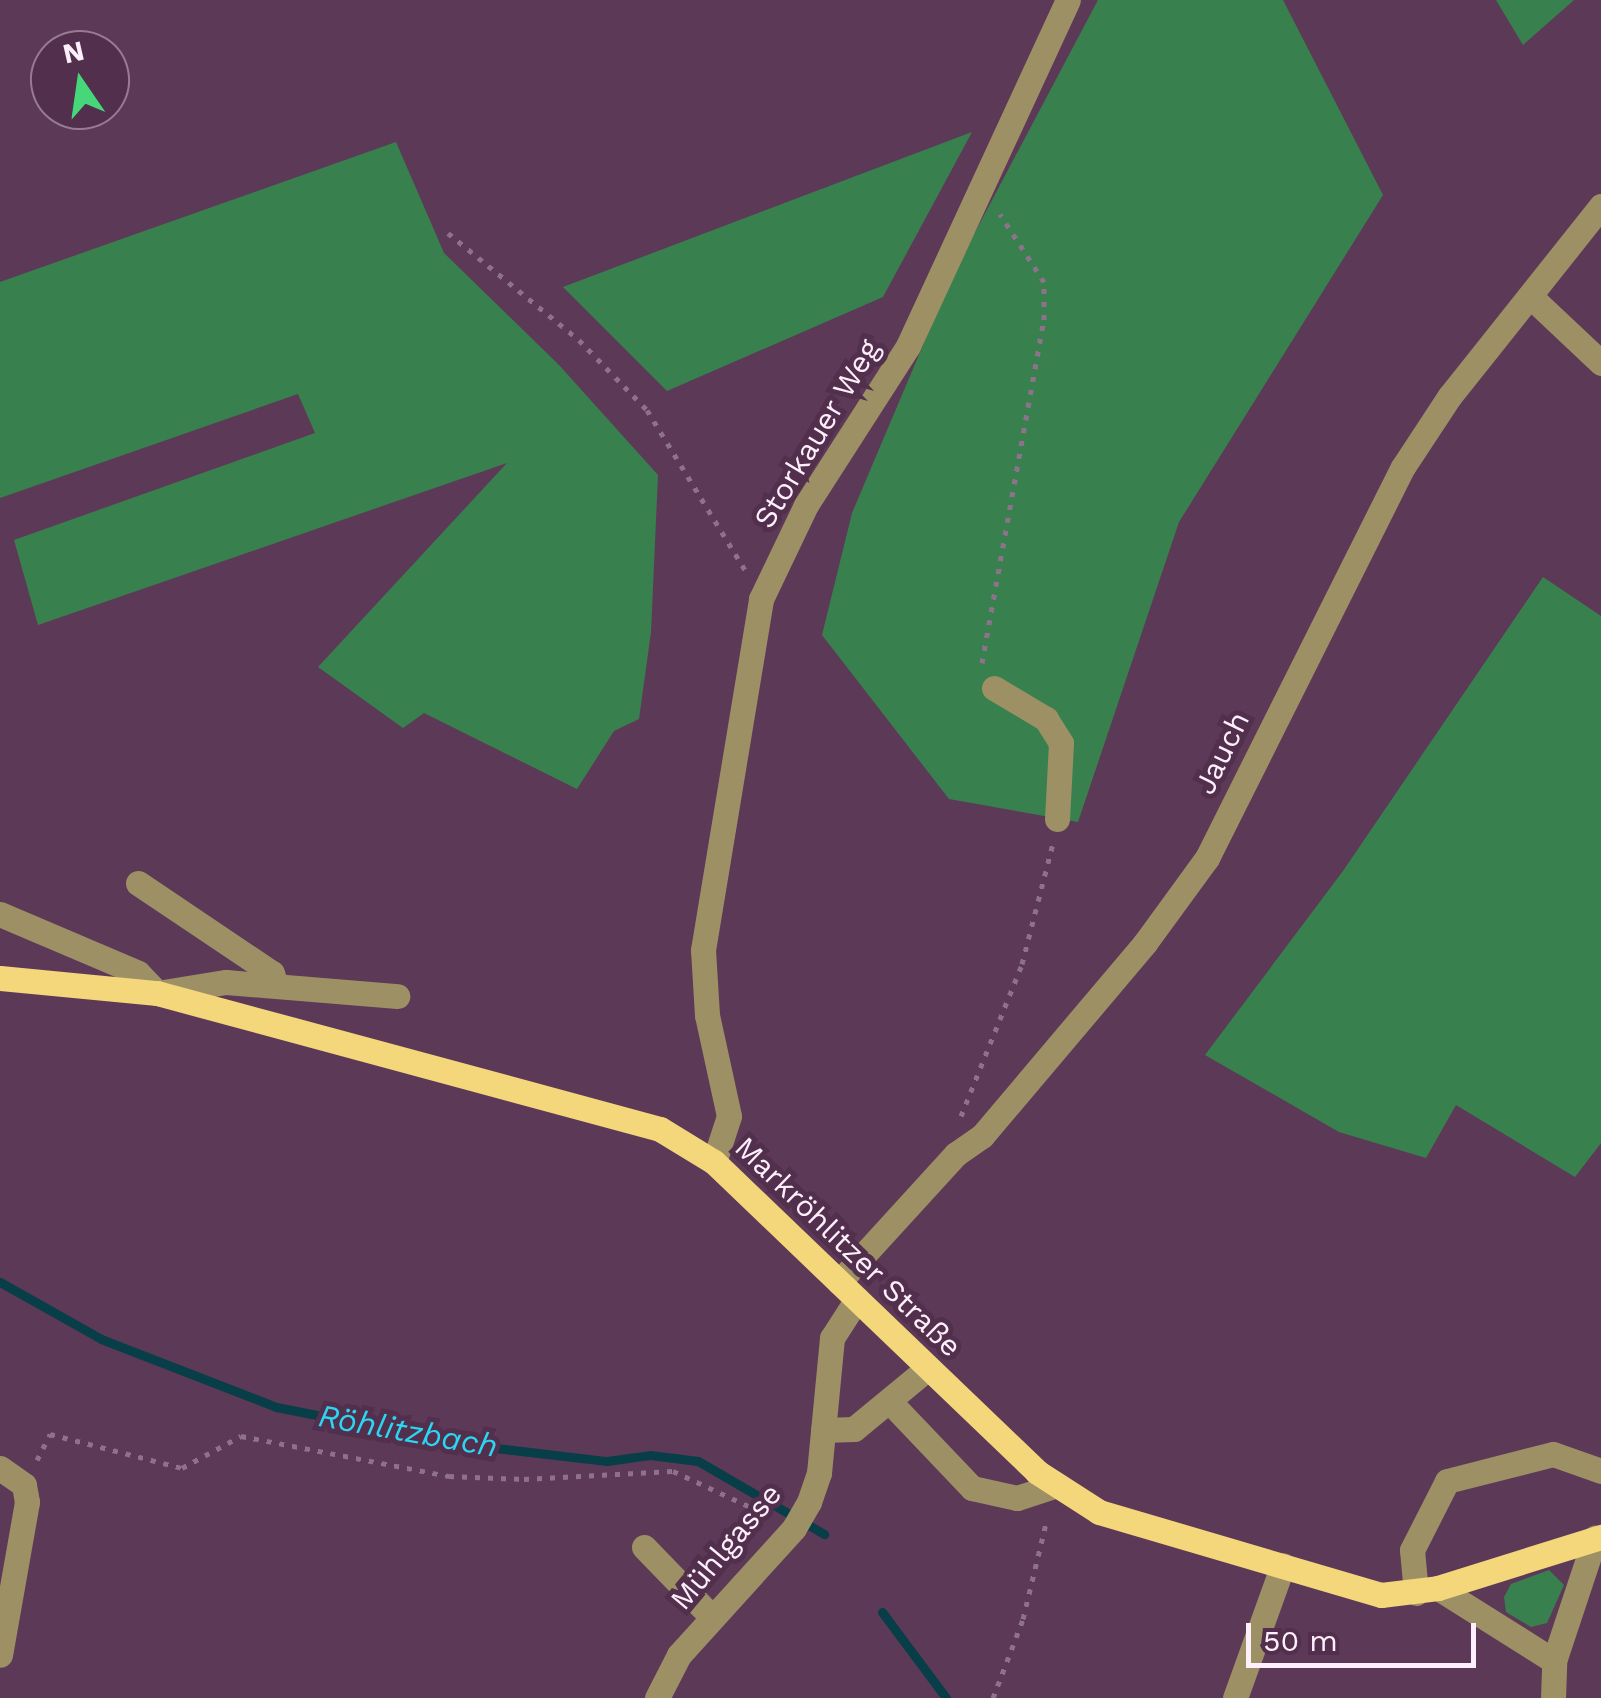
<!DOCTYPE html>
<meta charset="utf-8">
<style>
body{margin:0}
#map{position:relative;width:1601px;height:1698px;overflow:hidden;background:#5d3958;font-family:"Work Sans",sans-serif}
div>[style]{position:absolute}
.green>*{inset:0;background:#38814f}
.stream>*{height:9px;margin:-4.5px;padding:0 4.5px;transform-origin:4.5px;border-radius:4.5px;background:#083e47}
.path>*{height:5px;margin-top:-2.5px;transform-origin:0;background:repeating-linear-gradient(90deg,#8e718a 0 5px,transparent 0 13px)}
.minor>*{height:25px;margin:-12.5px;padding:0 12.5px;transform-origin:12.5px;border-radius:12.5px;background:#9e9065}
.major>*{height:25px;margin:-12.5px;padding:0 12.5px;transform-origin:12.5px;border-radius:12.5px;background:#f4d67b}
span{translate:-50% -50%;white-space:nowrap;text-align:center;line-height:1.15;-webkit-text-stroke:10px #522f4d;paint-order:stroke}
.street-label{font-size:30px;color:#fdeffb}
.water-label{font-size:32px;color:#2bd6f1;font-style:italic}
.north{position:absolute;left:30px;top:30px;width:100px;height:100px;box-sizing:border-box;background:#522f4d;border:2px solid #967c93;border-radius:50%;rotate:347deg;font-size:28px;font-weight:700;line-height:40px;text-align:center;color:#fdeffb}
.north::after{content:'';display:block;margin:auto;width:35px;height:45px;background:#45d77a;clip-path:polygon(50% 0,100% 100%,50% 72%,0 100%)}
.scale{position:absolute;left:1246px;top:1623px;width:230px;height:45px;box-sizing:border-box;border:5px solid #fdeffb;border-top:0;padding-left:12px;font-size:30px;line-height:35px;white-space:nowrap;color:#fdeffb;-webkit-text-stroke:8px #522f4d;paint-order:stroke}
</style>
<div id="map">
<div class="green">
<div style="clip-path:polygon(1098px 0,1283px 0,1383px 195px,1179px 522px,1078px 822px,949px 799px,822px 635px,852px 513px,954px 272px)"></div>
<div style="clip-path:polygon(1496px 0,1574px 0,1523px 45px)"></div>
<div style="clip-path:polygon(972px 132px,883px 297px,667px 391px,563px 287px)"></div>
<div style="clip-path:polygon(396px 142px,444px 253px,559px 365px,658px 475px,651px 632px,639px 719px,614px 731px,577px 789px,424px 713px,403px 728px,318px 667px,507px 463px,38px 625px,14px 540px,315px 433px,298px 394px,0 498px,0 282px)"></div>
<div style="clip-path:polygon(1543px 577px,1601px 616px,1601px 1143px,1575px 1177px,1456px 1105px,1426px 1158px,1339px 1132px,1205px 1055px,1343px 871px)"></div>
<div style="clip-path:polygon(1549px 1570px,1564px 1585px,1547px 1623px,1531px 1627px,1506px 1612px,1504px 1597px,1511px 1584px)"></div>
</div>
<div class="stream">
<div style="left:0;top:1282px;width:116px;rotate:29.4deg"></div>
<div style="left:101px;top:1339px;width:188px;rotate:21.2deg"></div>
<div style="left:276px;top:1407px;width:198px;rotate:11.1deg"></div>
<div style="left:470px;top:1445px;width:138px;rotate:6.7deg"></div>
<div style="left:607px;top:1461px;width:43px;rotate:-7.9deg"></div>
<div style="left:650px;top:1455px;width:48px;rotate:7.1deg"></div>
<div style="left:698px;top:1461px;width:146px;rotate:30.1deg"></div>
<div style="left:882px;top:1612px;width:107px;rotate:53.3deg"></div>
</div>
<div class="path">
<div style="left:448px;top:233px;width:169px;rotate:39.2deg"></div>
<div style="left:579px;top:340px;width:98px;rotate:45.8deg"></div>
<div style="left:647px;top:410px;width:188px;rotate:58.5deg"></div>
<div style="left:982px;top:663px;width:349px;rotate:-79.8deg"></div>
<div style="left:1044px;top:320px;width:38px;rotate:-90deg"></div>
<div style="left:1044px;top:282px;width:81px;rotate:-122.9deg"></div>
<div style="left:961px;top:1116px;width:164px;rotate:-68.1deg"></div>
<div style="left:1022px;top:964px;width:125px;rotate:-75.6deg"></div>
<div style="left:37px;top:1460px;width:29px;rotate:-63deg"></div>
<div style="left:50px;top:1434px;width:136px;rotate:14.4deg"></div>
<div style="left:182px;top:1468px;width:67px;rotate:-28.5deg"></div>
<div style="left:241px;top:1436px;width:212px;rotate:10.9deg"></div>
<div style="left:449px;top:1476px;width:75px;rotate:2.3deg"></div>
<div style="left:524px;top:1479px;width:149px;rotate:-3.1deg"></div>
<div style="left:673px;top:1471px;width:105px;rotate:24.9deg"></div>
<div style="left:993px;top:1698px;width:85px;rotate:-69.2deg"></div>
<div style="left:1023px;top:1619px;width:103px;rotate:-76.5deg"></div>
</div>
<div class="minor">
<div style="left:1530px;top:296px;width:98px;rotate:43.3deg"></div>
<div style="left:994px;top:688px;width:61px;rotate:30.8deg"></div>
<div style="left:1046px;top:719px;width:28px;rotate:58deg"></div>
<div style="left:1061px;top:743px;width:76px;rotate:93deg"></div>
<div style="left:138px;top:883px;width:161px;rotate:33.9deg"></div>
<div style="left:272px;top:973px;width:13px;rotate:72deg"></div>
<div style="left:0;top:914px;width:150px;rotate:23.1deg"></div>
<div style="left:138px;top:973px;width:28px;rotate:46deg"></div>
<div style="left:157px;top:993px;width:70px;rotate:-9.1deg"></div>
<div style="left:226px;top:982px;width:172px;rotate:4.7deg"></div>
<div style="left:714px;top:1162px;width:48px;rotate:-71.9deg"></div>
<div style="left:729px;top:1116px;width:103px;rotate:-102.3deg"></div>
<div style="left:707px;top:1015px;width:65px;rotate:-93.5deg"></div>
<div style="left:703px;top:950px;width:356px;rotate:-80.6deg"></div>
<div style="left:761px;top:599px;width:104px;rotate:-64.4deg"></div>
<div style="left:806px;top:505px;width:189px;rotate:-57.3deg"></div>
<div style="left:908px;top:346px;width:381px;rotate:-65.2deg"></div>
<div style="left:839px;top:1282px;width:173px;rotate:-47.6deg"></div>
<div style="left:956px;top:1154px;width:32px;rotate:-35deg"></div>
<div style="left:982px;top:1136px;width:253px;rotate:-49.8deg"></div>
<div style="left:1145px;top:943px;width:105px;rotate:-53.9deg"></div>
<div style="left:1207px;top:858px;width:437px;rotate:-63.4deg"></div>
<div style="left:1403px;top:467px;width:84px;rotate:-56.7deg"></div>
<div style="left:1449px;top:397px;width:244px;rotate:-51.5deg"></div>
<div style="left:890px;top:1402px;width:119px;rotate:46.4deg"></div>
<div style="left:972px;top:1488px;width:46px;rotate:12.5deg"></div>
<div style="left:1017px;top:1498px;width:40px;rotate:-18deg"></div>
<div style="left:823px;top:1430px;width:31px;rotate:-2deg"></div>
<div style="left:854px;top:1429px;width:96px;rotate:-39.5deg"></div>
<div style="left:0;top:1468px;width:29px;rotate:35deg"></div>
<div style="left:24px;top:1485px;width:17px;rotate:80deg"></div>
<div style="left:27px;top:1502px;width:155px;rotate:100deg"></div>
<div style="left:644px;top:1547px;width:95px;rotate:45.9deg"></div>
<div style="left:1438px;top:1588px;width:137px;rotate:32.2deg"></div>
<div style="left:1416px;top:1593px;width:43px;rotate:-95.3deg"></div>
<div style="left:1412px;top:1550px;width:77px;rotate:-63.1deg"></div>
<div style="left:1447px;top:1481px;width:109px;rotate:-14.3deg"></div>
<div style="left:1553px;top:1454px;width:51px;rotate:19.5deg"></div>
<div style="left:657px;top:1698px;width:48px;rotate:-62.9deg"></div>
<div style="left:679px;top:1655px;width:171px;rotate:-47.8deg"></div>
<div style="left:794px;top:1528px;width:30px;rotate:-60deg"></div>
<div style="left:809px;top:1502px;width:31px;rotate:-71deg"></div>
<div style="left:819px;top:1473px;width:136px;rotate:-84.5deg"></div>
<div style="left:832px;top:1338px;width:46px;rotate:-57.3deg"></div>
<div style="left:1235px;top:1698px;width:141px;rotate:-70.2deg"></div>
<div style="left:1553px;top:1698px;width:37px;rotate:-88deg"></div>
<div style="left:1554px;top:1661px;width:130px;rotate:-71.6deg"></div>
</div>
<div class="major">
<div style="left:0;top:978px;width:158px;rotate:5.5deg"></div>
<div style="left:157px;top:993px;width:521px;rotate:15.13deg"></div>
<div style="left:660px;top:1129px;width:63px;rotate:31.4deg"></div>
<div style="left:714px;top:1162px;width:448px;rotate:43.8deg"></div>
<div style="left:1037px;top:1472px;width:74px;rotate:32.8deg"></div>
<div style="left:1099px;top:1512px;width:294px;rotate:16.4deg"></div>
<div style="left:1381px;top:1595px;width:57px;rotate:-7deg"></div>
<div style="left:1438px;top:1588px;width:171px;rotate:-17.4deg"></div>
</div>
<div class="street-label">
<span style="left:817px;top:434px;rotate:-59deg">Storkauer Weg</span>
<span style="left:1222px;top:753px;rotate:-64deg">Jauch</span>
<span style="left:848px;top:1247px;rotate:44deg">Markröhlitzer Straße</span>
<span style="left:726px;top:1547px;rotate:-50deg">Mühlgasse</span>
</div>
<div class="water-label">
<span style="left:408px;top:1431px;rotate:10deg">Röhlitzbach</span>
</div>
<div class="north">N</div>
<div class="scale">50 m</div>
</div>
